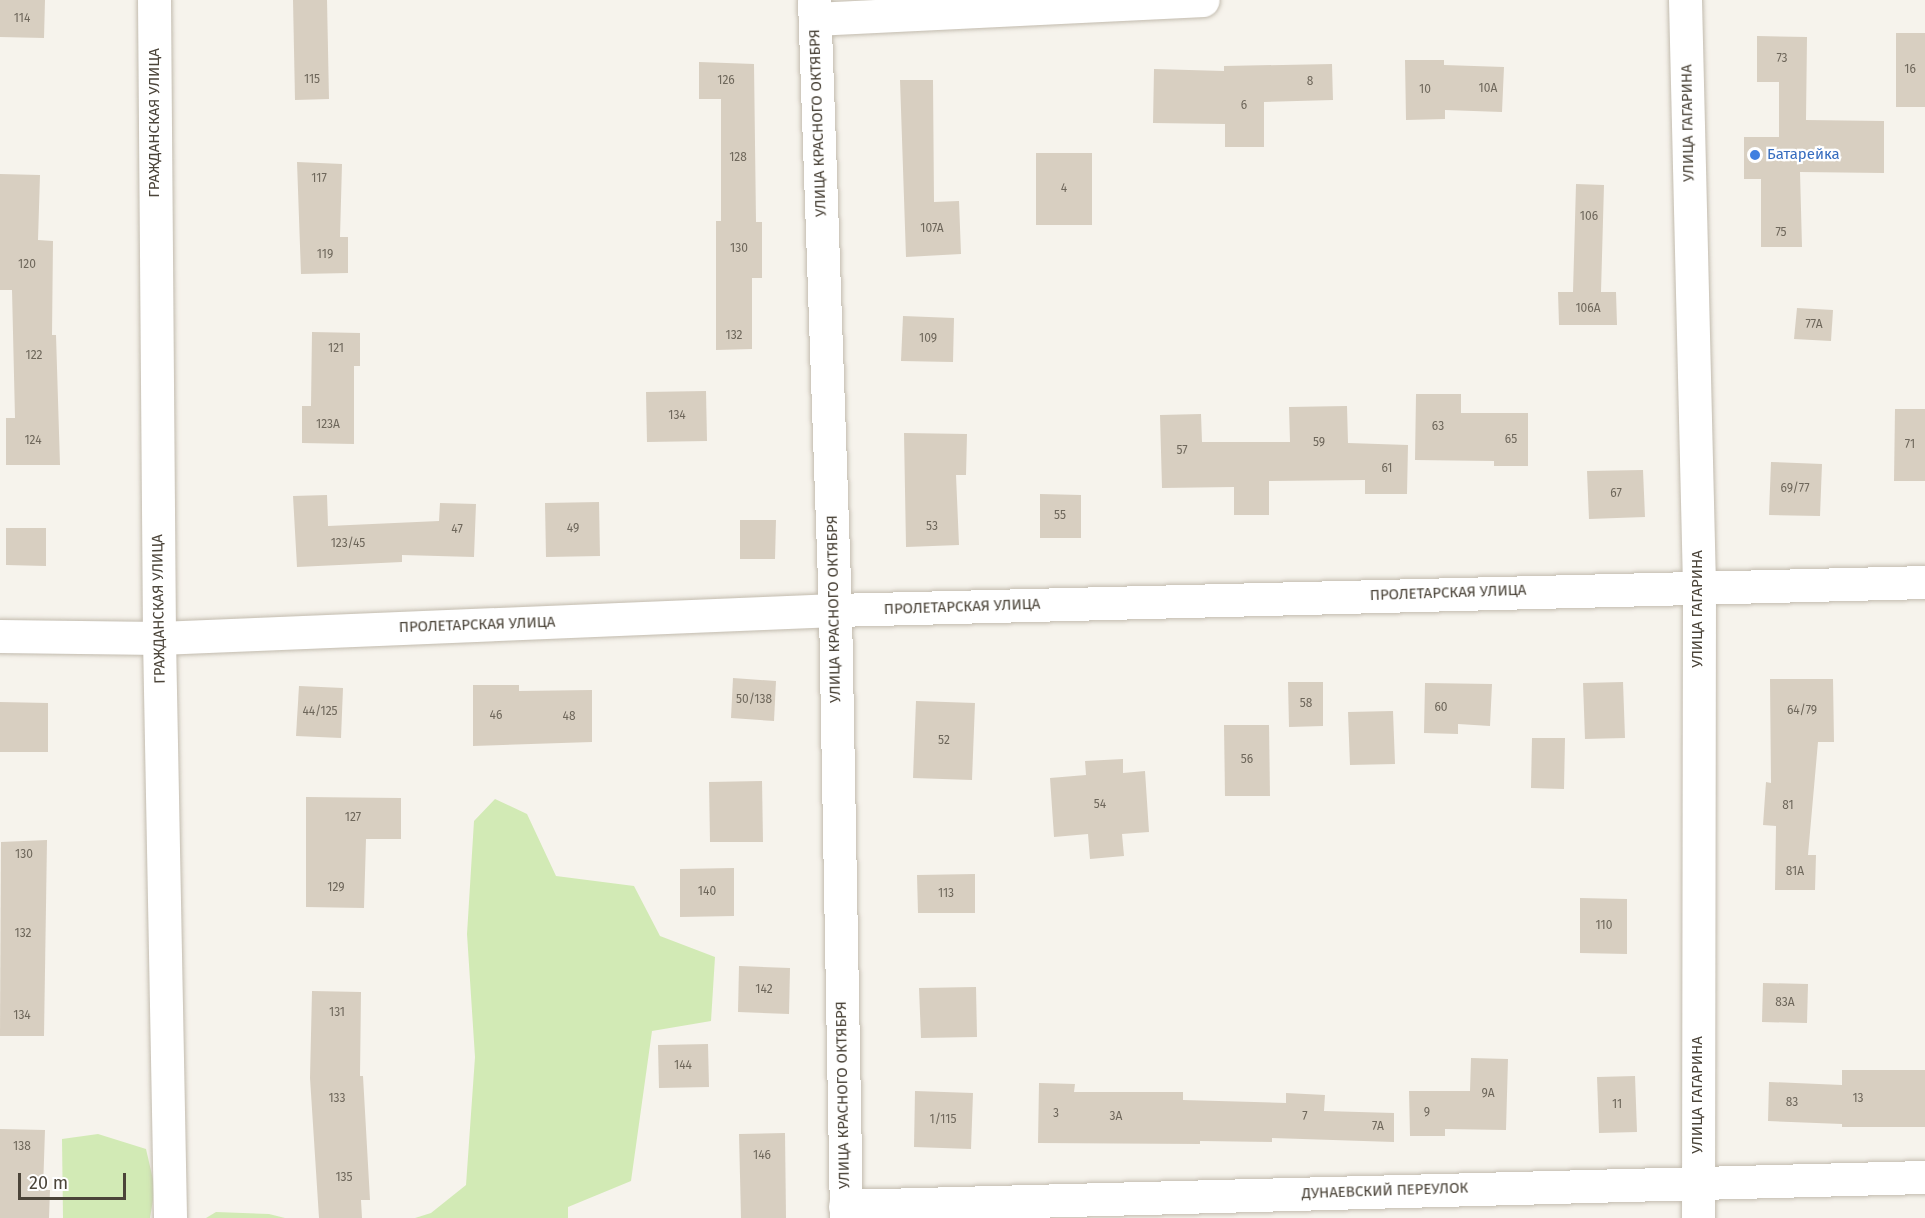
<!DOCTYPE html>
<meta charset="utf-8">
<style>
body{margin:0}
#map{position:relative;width:1925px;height:1218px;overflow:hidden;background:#f6f3ec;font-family:"Fira Sans",sans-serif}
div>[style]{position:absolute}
.green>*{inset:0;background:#d2eab5}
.building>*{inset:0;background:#d8cfc1}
.roads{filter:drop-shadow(0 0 2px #c2bbae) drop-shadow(0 0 2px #c2bbae)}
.minor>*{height:33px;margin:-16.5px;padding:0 16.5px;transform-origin:16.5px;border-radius:16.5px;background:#fff}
.dots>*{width:16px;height:16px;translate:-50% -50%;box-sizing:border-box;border:3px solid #fff;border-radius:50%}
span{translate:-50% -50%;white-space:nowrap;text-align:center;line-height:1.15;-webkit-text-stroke:4.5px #fff;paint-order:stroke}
.number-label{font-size:12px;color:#6e675b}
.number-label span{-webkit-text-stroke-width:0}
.street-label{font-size:15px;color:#4b4439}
.shop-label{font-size:15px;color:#366cbe}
.left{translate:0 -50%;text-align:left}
.scale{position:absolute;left:18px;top:1173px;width:108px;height:27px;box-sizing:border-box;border:3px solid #4b4439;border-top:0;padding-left:8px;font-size:18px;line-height:21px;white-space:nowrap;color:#4b4439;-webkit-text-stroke:4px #fff;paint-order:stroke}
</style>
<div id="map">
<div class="green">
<div style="clip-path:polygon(495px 799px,527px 814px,556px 876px,634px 886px,660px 936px,715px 957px,711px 1021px,652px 1031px,631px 1181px,568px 1207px,568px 1218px,415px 1218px,431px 1213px,466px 1185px,475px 1057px,467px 934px,474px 821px)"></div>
<div style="clip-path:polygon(98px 1134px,146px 1149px,155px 1188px,150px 1218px,63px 1218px,62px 1139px)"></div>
<div style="clip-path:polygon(216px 1212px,269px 1214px,285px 1218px,206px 1218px)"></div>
</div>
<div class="building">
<div style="clip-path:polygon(0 0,45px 0,44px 38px,0 37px)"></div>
<div style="clip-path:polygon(293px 0,327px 0,329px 99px,295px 100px)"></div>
<div style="clip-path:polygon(1896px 33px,1925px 33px,1925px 107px,1896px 107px)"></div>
<div style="clip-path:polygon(1757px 36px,1807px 37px,1806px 120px,1884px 121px,1884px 173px,1800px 172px,1802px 247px,1761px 247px,1761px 179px,1744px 179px,1744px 137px,1779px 137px,1779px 82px,1757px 82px)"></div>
<div style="clip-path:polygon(1405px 60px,1444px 60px,1444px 65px,1504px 67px,1502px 112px,1445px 110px,1445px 119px,1406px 120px)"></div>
<div style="clip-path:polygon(699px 62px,754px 64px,756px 222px,762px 222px,762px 278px,752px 278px,752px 349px,716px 350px,716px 221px,721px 221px,721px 99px,699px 99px)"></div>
<div style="clip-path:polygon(1332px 64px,1333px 100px,1264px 102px,1264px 147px,1225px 147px,1225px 124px,1153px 123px,1154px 69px,1224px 71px,1224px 66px)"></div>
<div style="clip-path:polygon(900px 80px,933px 80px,934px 202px,959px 201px,961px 254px,906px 257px)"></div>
<div style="clip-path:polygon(1036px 153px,1092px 153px,1092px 225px,1036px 225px)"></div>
<div style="clip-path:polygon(297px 162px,342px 164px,340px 237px,348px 237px,348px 273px,301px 274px)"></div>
<div style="clip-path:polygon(0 174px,40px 175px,38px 240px,53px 241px,52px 335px,56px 335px,60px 465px,6px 465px,6px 418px,15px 418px,12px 290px,0 290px)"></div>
<div style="clip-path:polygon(1576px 184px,1604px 185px,1601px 292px,1616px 292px,1617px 325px,1559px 325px,1558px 292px,1573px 292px)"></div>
<div style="clip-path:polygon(1797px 308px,1833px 310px,1831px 341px,1794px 339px)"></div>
<div style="clip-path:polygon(903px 316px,954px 318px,953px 362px,901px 361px)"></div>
<div style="clip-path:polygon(312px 332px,360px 333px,360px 366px,354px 366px,354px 444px,302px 443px,302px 406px,311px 406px)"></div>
<div style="clip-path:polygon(706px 391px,707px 441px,647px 442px,646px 392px)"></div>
<div style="clip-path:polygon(1416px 394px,1461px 394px,1461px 413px,1528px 413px,1528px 466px,1494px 466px,1494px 461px,1415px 460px)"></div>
<div style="clip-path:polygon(1347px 406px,1348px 443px,1408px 445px,1407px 494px,1365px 494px,1365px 480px,1269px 481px,1269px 515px,1234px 515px,1234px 487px,1162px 488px,1160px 415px,1201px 414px,1202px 442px,1290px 442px,1289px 407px)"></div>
<div style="clip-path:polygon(1895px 409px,1925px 409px,1925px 481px,1894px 481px)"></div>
<div style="clip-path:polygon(904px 433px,967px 434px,966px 475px,956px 475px,959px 545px,906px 547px)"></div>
<div style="clip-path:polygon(1771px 462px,1822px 464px,1820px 516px,1769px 515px)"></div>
<div style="clip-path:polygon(1643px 470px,1645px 517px,1589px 519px,1587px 471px)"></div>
<div style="clip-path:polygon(1040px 494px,1081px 495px,1081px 538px,1040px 538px)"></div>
<div style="clip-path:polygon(327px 495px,328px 526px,439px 521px,440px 503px,476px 504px,474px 557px,402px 555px,402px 562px,297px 567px,293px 496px)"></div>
<div style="clip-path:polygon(599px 502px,600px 556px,546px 557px,545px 503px)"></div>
<div style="clip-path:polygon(740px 520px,776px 520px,775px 559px,740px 559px)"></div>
<div style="clip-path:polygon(6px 528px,46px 528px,46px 566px,6px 565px)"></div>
<div style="clip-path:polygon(733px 678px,776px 681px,774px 721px,731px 718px)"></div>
<div style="clip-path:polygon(1770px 679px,1833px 679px,1834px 742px,1818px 742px,1808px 855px,1816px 855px,1815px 890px,1775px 890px,1776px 826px,1763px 825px,1766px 782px,1771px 783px)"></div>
<div style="clip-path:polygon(1288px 682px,1323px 682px,1323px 726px,1289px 727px)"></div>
<div style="clip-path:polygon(1623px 682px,1625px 738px,1585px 739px,1583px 683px)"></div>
<div style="clip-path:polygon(1425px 683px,1492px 684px,1490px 726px,1458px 724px,1458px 734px,1424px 733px)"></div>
<div style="clip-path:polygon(473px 685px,519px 685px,519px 691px,592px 690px,592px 742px,473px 746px)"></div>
<div style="clip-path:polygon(299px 686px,343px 688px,341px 738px,296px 736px)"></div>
<div style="clip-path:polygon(916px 701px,975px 703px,972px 780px,913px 778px)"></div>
<div style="clip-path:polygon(0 702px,48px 703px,48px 752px,0 752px)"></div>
<div style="clip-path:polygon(1393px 711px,1395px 764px,1350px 765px,1348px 712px)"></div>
<div style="clip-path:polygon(1224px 725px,1269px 725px,1270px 796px,1225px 796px)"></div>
<div style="clip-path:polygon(1532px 738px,1565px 738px,1564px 789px,1531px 788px)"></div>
<div style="clip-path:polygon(1123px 759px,1123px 773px,1145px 771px,1149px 832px,1122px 834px,1124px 856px,1090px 859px,1088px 834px,1054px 837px,1050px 778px,1086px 775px,1085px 761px)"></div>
<div style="clip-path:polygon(762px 781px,763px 842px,710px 842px,709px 782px)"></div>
<div style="clip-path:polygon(306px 797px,401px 798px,401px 839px,366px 839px,364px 908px,306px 907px)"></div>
<div style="clip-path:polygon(47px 840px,44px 1036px,0 1036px,1px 842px)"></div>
<div style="clip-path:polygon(734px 868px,734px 916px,680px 917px,680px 869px)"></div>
<div style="clip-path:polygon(975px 874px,975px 913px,918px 913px,917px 875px)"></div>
<div style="clip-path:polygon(1580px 898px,1627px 899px,1627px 954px,1580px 953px)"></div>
<div style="clip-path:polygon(739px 966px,790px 968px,789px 1014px,738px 1012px)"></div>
<div style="clip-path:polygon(1763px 983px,1808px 984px,1807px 1023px,1762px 1022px)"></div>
<div style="clip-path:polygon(976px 987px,977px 1037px,921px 1038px,919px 988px)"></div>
<div style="clip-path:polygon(312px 991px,361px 992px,360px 1076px,363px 1076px,370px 1200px,361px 1200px,362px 1218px,319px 1218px,310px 1078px)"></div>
<div style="clip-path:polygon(708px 1044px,709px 1087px,659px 1088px,658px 1045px)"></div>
<div style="clip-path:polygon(1471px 1058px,1508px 1059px,1506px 1130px,1445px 1129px,1445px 1136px,1410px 1136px,1409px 1091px,1470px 1091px)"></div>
<div style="clip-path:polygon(1842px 1070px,1925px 1070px,1925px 1127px,1842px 1127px,1842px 1124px,1768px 1121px,1769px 1082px,1842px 1085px)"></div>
<div style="clip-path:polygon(1635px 1076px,1637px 1132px,1599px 1133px,1597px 1077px)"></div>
<div style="clip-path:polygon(1039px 1083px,1075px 1084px,1074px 1092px,1183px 1092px,1183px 1100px,1286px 1103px,1286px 1093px,1325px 1095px,1324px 1111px,1394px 1113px,1394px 1142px,1272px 1138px,1272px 1142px,1200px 1141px,1200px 1144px,1038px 1143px)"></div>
<div style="clip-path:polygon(915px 1091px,973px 1093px,971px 1149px,914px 1147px)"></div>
<div style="clip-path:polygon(0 1129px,45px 1130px,43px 1190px,50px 1190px,49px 1218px,0 1218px)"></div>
<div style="clip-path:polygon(785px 1133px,786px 1218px,741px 1218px,739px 1134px)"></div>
</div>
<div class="roads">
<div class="minor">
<div style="left:154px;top:0;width:638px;rotate:89.55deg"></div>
<div style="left:159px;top:638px;width:580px;rotate:88.91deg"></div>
<div style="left:814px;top:0;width:610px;rotate:88.03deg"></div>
<div style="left:835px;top:610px;width:608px;rotate:88.96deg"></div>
<div style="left:1685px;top:0;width:586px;rotate:88.63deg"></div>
<div style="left:1699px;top:586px;width:632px;rotate:90.09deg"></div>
<div style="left:815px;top:19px;width:388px;rotate:-2.8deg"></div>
<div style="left:0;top:636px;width:159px;rotate:0.7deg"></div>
<div style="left:159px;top:638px;width:677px;rotate:-2.37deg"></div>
<div style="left:835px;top:610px;width:1090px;rotate:-1.47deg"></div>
<div style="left:845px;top:1206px;width:1080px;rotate:-1.54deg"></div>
</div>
</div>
<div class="dots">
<div style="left:1755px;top:155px;background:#3f7fe0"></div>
</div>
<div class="number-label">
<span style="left:22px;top:19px">114</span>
<span style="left:1782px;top:59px">73</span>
<span style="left:1910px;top:70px">16</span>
<span style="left:312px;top:80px">115</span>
<span style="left:726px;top:81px">126</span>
<span style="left:1310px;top:82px">8</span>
<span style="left:1488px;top:89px">10А</span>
<span style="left:1425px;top:90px">10</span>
<span style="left:1244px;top:106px">6</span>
<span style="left:738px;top:158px">128</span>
<span style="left:319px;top:179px">117</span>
<span style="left:1064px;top:189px">4</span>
<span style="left:1589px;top:217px">106</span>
<span style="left:932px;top:229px">107А</span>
<span style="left:1781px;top:233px">75</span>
<span style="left:739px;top:249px">130</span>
<span style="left:325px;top:255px">119</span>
<span style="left:27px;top:265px">120</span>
<span style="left:1588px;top:309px">106А</span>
<span style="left:1814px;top:325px">77А</span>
<span style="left:734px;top:336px">132</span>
<span style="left:928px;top:339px">109</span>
<span style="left:336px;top:349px">121</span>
<span style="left:34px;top:356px">122</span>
<span style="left:677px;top:416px">134</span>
<span style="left:328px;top:425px">123А</span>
<span style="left:1438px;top:427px">63</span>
<span style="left:1511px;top:440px">65</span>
<span style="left:33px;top:441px">124</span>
<span style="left:1319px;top:443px">59</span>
<span style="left:1910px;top:445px">71</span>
<span style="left:1182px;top:451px">57</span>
<span style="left:1387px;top:469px">61</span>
<span style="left:1795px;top:489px">69/77</span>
<span style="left:1616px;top:494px">67</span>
<span style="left:1060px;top:516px">55</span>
<span style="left:932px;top:527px">53</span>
<span style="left:573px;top:529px">49</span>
<span style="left:457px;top:530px">47</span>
<span style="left:348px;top:544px">123/45</span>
<span style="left:754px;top:700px">50/138</span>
<span style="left:1306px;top:704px">58</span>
<span style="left:1441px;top:708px">60</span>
<span style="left:1802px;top:711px">64/79</span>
<span style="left:320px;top:712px">44/125</span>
<span style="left:496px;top:716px">46</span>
<span style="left:569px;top:717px">48</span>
<span style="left:944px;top:741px">52</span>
<span style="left:1247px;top:760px">56</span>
<span style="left:1100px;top:805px">54</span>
<span style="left:1788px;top:806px">81</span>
<span style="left:353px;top:818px">127</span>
<span style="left:24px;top:855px">130</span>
<span style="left:1795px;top:872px">81А</span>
<span style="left:336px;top:888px">129</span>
<span style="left:707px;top:892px">140</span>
<span style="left:946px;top:894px">113</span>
<span style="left:1604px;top:926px">110</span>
<span style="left:23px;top:934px">132</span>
<span style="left:764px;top:990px">142</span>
<span style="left:1785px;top:1003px">83А</span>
<span style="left:337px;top:1013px">131</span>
<span style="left:22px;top:1016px">134</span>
<span style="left:683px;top:1066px">144</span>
<span style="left:1488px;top:1094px">9А</span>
<span style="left:337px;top:1099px">133</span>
<span style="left:1858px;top:1099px">13</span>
<span style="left:1792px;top:1103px">83</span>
<span style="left:1617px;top:1105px">11</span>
<span style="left:1427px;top:1113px">9</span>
<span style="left:1056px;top:1114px">3</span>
<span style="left:1116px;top:1117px">3А</span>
<span style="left:1305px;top:1117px">7</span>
<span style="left:943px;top:1120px">1/115</span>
<span style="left:1378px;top:1127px">7А</span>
<span style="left:22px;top:1147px">138</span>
<span style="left:762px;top:1156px">146</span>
<span style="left:344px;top:1178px">135</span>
</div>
<div class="street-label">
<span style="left:155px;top:123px;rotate:-90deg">ГРАЖДАНСКАЯ УЛИЦА</span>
<span style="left:818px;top:123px;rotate:-92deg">УЛИЦА КРАСНОГО ОКТЯБРЯ</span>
<span style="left:1688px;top:123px;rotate:-91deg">УЛИЦА ГАГАРИНА</span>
<span style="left:1448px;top:593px;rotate:-2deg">ПРОЛЕТАРСКАЯ УЛИЦА</span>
<span style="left:962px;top:607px;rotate:-2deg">ПРОЛЕТАРСКАЯ УЛИЦА</span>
<span style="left:159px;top:609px;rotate:-91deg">ГРАЖДАНСКАЯ УЛИЦА</span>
<span style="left:834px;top:609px;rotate:-91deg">УЛИЦА КРАСНОГО ОКТЯБРЯ</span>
<span style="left:1698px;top:609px;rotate:-90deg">УЛИЦА ГАГАРИНА</span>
<span style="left:477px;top:625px;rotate:-2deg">ПРОЛЕТАРСКАЯ УЛИЦА</span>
<span style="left:843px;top:1095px;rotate:-91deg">УЛИЦА КРАСНОГО ОКТЯБРЯ</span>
<span style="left:1698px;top:1095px;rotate:-90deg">УЛИЦА ГАГАРИНА</span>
<span style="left:1385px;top:1191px;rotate:-2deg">ДУНАЕВСКИЙ ПЕРЕУЛОК</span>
</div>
<div class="shop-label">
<span class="left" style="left:1767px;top:155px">Батарейка</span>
</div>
<div class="scale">20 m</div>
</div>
